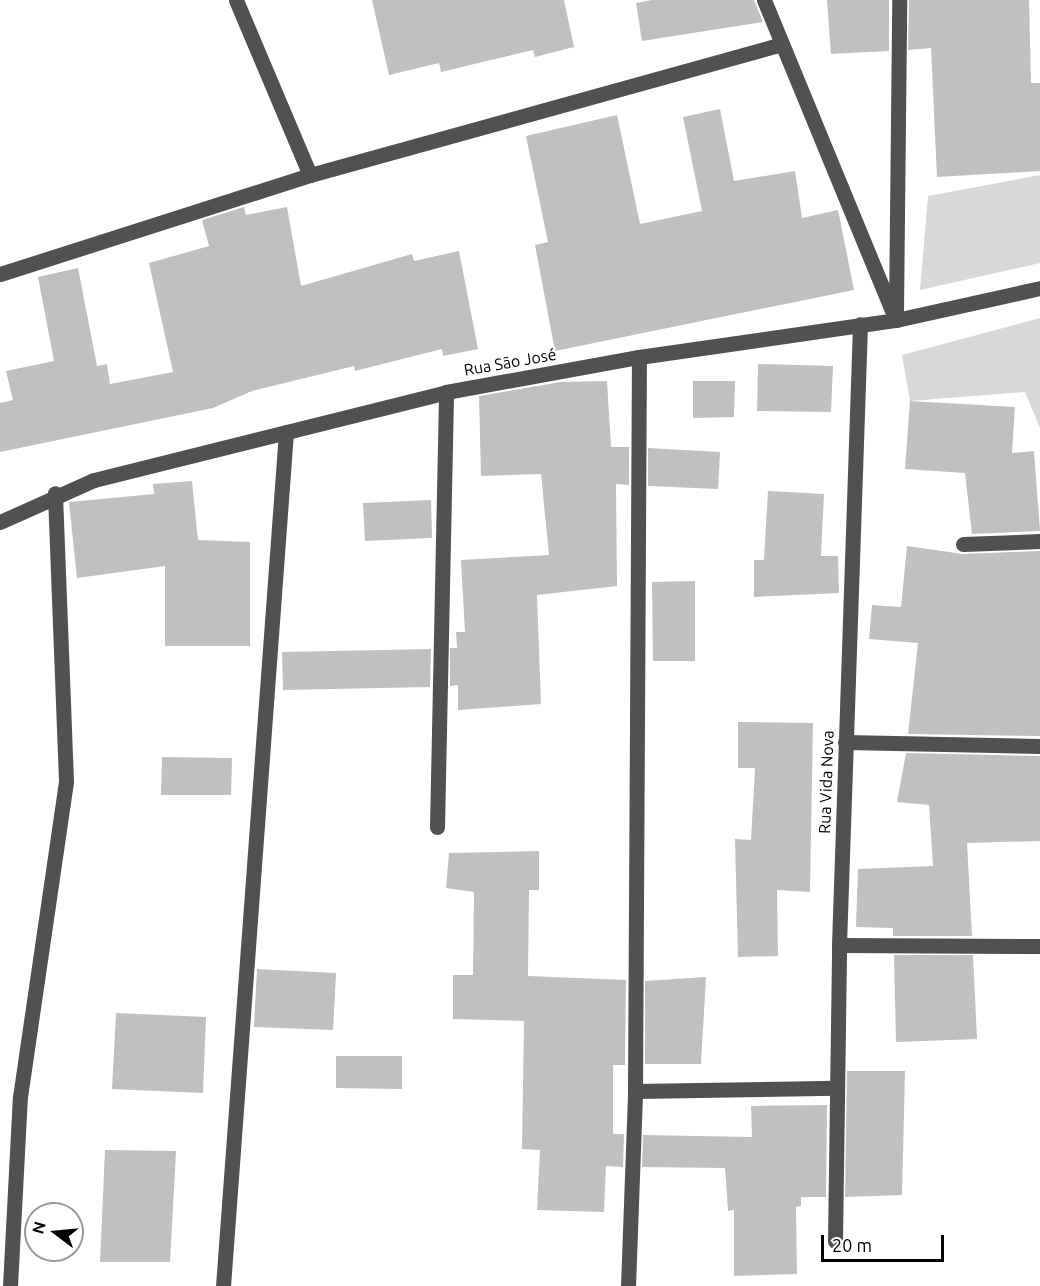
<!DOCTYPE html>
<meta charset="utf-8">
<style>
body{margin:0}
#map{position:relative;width:1040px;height:1286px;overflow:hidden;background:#fff;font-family:Ubuntu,sans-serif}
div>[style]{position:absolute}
.green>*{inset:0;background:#d8d8d8}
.building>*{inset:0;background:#c0c0c0}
.minor>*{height:15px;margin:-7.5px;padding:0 7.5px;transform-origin:7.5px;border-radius:7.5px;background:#515151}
span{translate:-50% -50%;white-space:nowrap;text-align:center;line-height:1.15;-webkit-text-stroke:4.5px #fff;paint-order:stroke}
.street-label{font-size:16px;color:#000}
.north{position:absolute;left:24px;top:1202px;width:60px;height:60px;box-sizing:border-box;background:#fff;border:2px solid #999;border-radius:50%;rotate:286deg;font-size:16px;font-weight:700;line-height:24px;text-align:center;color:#000}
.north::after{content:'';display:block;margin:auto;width:21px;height:27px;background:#000;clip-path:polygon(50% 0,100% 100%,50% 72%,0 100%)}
.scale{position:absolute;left:821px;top:1235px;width:123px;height:27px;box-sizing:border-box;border:3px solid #000;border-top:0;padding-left:8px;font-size:18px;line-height:21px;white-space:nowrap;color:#000;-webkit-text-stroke:4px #fff;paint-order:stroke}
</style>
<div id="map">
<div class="green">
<div style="clip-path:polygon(1040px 175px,1040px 263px,920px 290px,928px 196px)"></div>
<div style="clip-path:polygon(1040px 318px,1040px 428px,1025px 392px,910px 401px,902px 355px)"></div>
</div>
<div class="building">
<div style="clip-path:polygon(372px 0,564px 0,574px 47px,535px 57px,533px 50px,441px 72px,439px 63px,389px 75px)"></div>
<div style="clip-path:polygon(652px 0,754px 0,763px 22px,642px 41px,636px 3px)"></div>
<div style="clip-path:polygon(827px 0,889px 0,889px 51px,831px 54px)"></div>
<div style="clip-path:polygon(909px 0,1029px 0,1031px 83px,1040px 83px,1040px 171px,937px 177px,931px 48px,908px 50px)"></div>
<div style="clip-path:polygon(720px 109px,734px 181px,795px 171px,802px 218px,838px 210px,854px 290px,555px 351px,535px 245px,548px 242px,526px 136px,617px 115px,640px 224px,702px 211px,683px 117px)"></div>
<div style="clip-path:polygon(244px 207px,246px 215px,287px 207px,301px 286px,412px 254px,414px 261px,459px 251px,478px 349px,443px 356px,442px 349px,355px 371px,354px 366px,252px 391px,213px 408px,0 452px,0 403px,13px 400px,6px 371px,54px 361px,38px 277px,78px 268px,97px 366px,107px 364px,110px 384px,173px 372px,149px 263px,209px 246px,202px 220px)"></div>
<div style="clip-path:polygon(758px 364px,833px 366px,831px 412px,757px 411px)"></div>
<div style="clip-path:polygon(607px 381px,611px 447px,629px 447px,629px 485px,616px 484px,617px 586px,537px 595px,541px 704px,458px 710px,458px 685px,450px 686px,450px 648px,457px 648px,456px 632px,465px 632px,461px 560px,549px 555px,541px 474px,481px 476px,479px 396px,561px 382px)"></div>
<div style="clip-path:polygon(693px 381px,735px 381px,734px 417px,693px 418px)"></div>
<div style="clip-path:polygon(910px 401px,1015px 407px,1012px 453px,1034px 451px,1040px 531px,972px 534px,965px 473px,905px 469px)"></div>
<div style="clip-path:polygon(648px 448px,720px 452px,718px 489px,648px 486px)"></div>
<div style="clip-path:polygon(192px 481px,198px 540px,250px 542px,250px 646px,165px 646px,165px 566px,77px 578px,69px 502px,154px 494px,153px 484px)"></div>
<div style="clip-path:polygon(768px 491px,824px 494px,821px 556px,838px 556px,839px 593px,754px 597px,754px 560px,764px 560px)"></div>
<div style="clip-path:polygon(431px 500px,432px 538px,365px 541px,363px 503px)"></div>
<div style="clip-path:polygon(907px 546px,963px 554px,1040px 551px,1040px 736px,908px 734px,918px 643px,869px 639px,872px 605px,901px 607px)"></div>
<div style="clip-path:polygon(695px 581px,695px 661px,653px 661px,652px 582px)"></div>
<div style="clip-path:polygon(431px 649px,430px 687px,283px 690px,282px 652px)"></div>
<div style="clip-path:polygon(738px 722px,813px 723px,810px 892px,777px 890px,778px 956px,738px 957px,735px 839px,751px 840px,755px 768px,738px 768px)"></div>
<div style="clip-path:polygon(906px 753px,1040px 756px,1040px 841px,967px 843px,972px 936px,893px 936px,893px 928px,856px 927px,858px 869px,933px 866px,929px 805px,897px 802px)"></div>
<div style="clip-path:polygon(162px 757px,232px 758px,231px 795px,161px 795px)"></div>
<div style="clip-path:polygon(539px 851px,539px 890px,529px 890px,528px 976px,626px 980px,625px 1065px,613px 1065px,613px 1134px,624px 1134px,623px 1167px,606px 1166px,604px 1212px,537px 1210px,540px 1150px,522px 1149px,524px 1021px,453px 1019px,453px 975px,473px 975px,474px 892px,446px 888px,449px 853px)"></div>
<div style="clip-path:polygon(894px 955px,973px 955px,977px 1039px,896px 1042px)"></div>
<div style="clip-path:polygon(257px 969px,336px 973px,333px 1030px,254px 1027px)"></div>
<div style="clip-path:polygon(706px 977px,701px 1064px,645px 1064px,645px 981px)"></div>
<div style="clip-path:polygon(116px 1013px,206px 1017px,203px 1093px,112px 1089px)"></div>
<div style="clip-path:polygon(336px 1056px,402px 1056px,402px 1089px,336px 1088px)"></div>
<div style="clip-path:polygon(847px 1071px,905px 1071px,902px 1195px,845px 1197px)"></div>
<div style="clip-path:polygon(827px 1105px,826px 1197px,801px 1197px,801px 1206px,796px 1207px,797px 1274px,734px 1276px,734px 1210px,728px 1211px,725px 1168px,642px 1167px,643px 1135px,752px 1137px,751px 1106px)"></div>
<div style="clip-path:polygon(105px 1150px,176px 1151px,170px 1262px,100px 1262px)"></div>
</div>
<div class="minor">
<div style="left:236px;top:0;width:190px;rotate:67.1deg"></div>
<div style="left:764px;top:0;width:346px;rotate:67.6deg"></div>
<div style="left:0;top:274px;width:325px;rotate:-17.7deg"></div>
<div style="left:310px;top:175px;width:490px;rotate:-15.5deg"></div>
<div style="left:896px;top:312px;width:312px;rotate:-89.4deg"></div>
<div style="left:0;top:522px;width:103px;rotate:-24.1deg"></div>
<div style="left:94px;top:480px;width:363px;rotate:-14deg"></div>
<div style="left:446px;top:392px;width:196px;rotate:-10.3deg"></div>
<div style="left:639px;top:357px;width:260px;rotate:-8.2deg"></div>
<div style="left:896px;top:320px;width:148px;rotate:-12.5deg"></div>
<div style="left:963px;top:544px;width:77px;rotate:-2.2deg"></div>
<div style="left:845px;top:742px;width:195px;rotate:1.2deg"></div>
<div style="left:437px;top:827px;width:435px;rotate:-88.8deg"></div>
<div style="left:839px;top:945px;width:201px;rotate:0.3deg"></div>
<div style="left:635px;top:1091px;width:734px;rotate:-89.69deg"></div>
<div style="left:835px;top:1241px;width:296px;rotate:-89.2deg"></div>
<div style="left:839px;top:945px;width:621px;rotate:-88.06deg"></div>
<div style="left:10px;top:1286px;width:189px;rotate:-87deg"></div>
<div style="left:20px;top:1097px;width:319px;rotate:-81.7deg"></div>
<div style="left:66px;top:781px;width:288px;rotate:-92.2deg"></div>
<div style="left:223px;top:1286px;width:856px;rotate:-85.78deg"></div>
<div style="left:628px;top:1286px;width:195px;rotate:-87.9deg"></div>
<div style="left:635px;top:1091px;width:201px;rotate:-0.9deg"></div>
</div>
<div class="street-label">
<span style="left:510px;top:362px;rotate:-10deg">Rua São José</span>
<span style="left:826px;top:782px;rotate:-88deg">Rua Vida Nova</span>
</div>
<div class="north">N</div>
<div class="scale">20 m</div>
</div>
